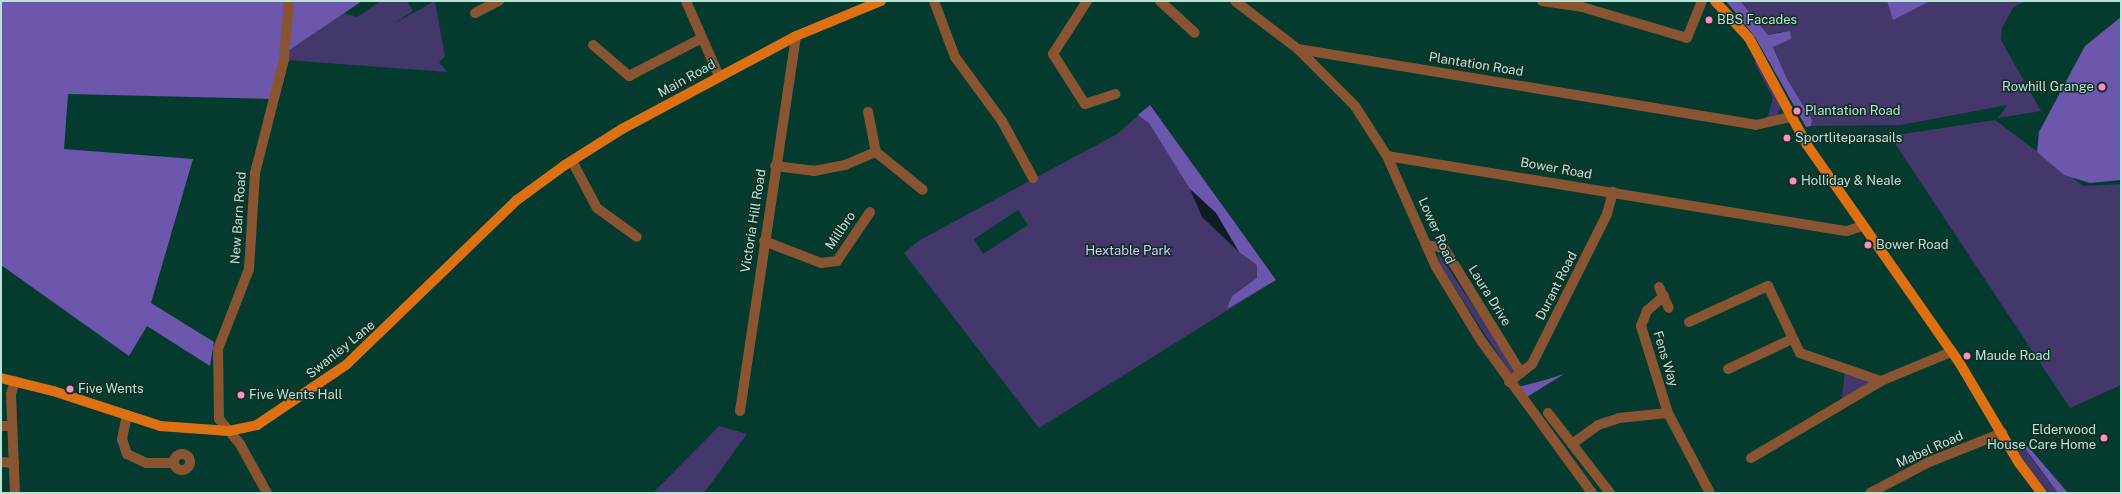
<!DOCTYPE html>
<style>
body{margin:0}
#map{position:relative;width:2122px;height:494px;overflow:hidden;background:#043b2e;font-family:"Public Sans",sans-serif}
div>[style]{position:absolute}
.green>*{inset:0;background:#43376b}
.forest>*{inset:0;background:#6c57ac}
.water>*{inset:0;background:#0e1d25}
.minor>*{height:10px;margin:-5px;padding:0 5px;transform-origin:5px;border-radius:5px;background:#895431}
.minor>.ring{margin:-5px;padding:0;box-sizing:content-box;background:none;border:10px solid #895431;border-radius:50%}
.major>*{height:10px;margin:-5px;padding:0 5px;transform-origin:5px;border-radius:5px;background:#dd7013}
.dots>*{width:11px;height:11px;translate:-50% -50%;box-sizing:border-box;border:2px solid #102e26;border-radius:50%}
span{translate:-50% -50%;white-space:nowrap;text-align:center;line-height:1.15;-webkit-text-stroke:3px #102e26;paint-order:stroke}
.poi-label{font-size:13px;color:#b9e4d5}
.left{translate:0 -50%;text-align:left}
.right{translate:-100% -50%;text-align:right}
.street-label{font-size:13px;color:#b9e4d5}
.park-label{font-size:13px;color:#d4ccfb}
.frame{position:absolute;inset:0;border:2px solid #b9e4d5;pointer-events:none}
</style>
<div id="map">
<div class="green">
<div style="clip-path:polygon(381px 1px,407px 1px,413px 11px,393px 24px,435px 1px,445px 57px,439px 62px,447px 72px,286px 60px,288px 51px,343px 13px,357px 17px)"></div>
<div style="clip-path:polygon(1738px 1px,2025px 1px,2013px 8px,2002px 28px,2001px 40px,2041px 111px,1998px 118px,2007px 105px,1901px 125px,1811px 126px,1812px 120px,1787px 79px,1773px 46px,1791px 39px,1780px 32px,1768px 35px)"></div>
<div style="clip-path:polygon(1758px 60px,1781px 106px,1776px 118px,1761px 121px,1768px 116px,1773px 98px,1754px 62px)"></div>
<div style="clip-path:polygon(evenodd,1150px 105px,1276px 280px,1039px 428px,904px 253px,920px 240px,1117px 134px,1150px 105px,1018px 210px,1028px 225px,983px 254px,974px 239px,1018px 210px)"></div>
<div style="clip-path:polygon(1995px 120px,2083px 186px,2121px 184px,2121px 385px,2070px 408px,1890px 136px)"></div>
<div style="clip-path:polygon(1437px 251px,1516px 371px,1511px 374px,1441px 267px)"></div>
<div style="clip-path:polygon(1845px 370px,1881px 381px,1841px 405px)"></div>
<div style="clip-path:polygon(719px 426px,747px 434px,704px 493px,653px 493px)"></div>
<div style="clip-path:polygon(2026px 445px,2026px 451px,2058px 493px,2049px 493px,2028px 467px,2018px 451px)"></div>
</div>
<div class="forest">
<div style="clip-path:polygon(1px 1px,286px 1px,283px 51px,272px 99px,68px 94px,64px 149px,193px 159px,151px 303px,214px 342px,210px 366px,147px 326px,129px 356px,1px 265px)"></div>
<div style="clip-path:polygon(291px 1px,362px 1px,288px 51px)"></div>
<div style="clip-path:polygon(1726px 1px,1740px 1px,1768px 35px,1790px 31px,1791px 39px,1773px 47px,1787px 79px,1812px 120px,1811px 126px,1806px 127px,1755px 37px)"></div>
<div style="clip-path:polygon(1887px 1px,1930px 1px,1893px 20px)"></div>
<div style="clip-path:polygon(2121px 17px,2121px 180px,2090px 183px,2064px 175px,2037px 152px,2039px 132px,2085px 46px)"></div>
<div style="clip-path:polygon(1150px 105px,1276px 280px,1227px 309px,1232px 296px,1257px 278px,1257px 265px,1239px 252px,1216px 213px,1190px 189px,1149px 123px,1138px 115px)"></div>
<div style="clip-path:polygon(1564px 374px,1527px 397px,1518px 387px,1545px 380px)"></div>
<div style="clip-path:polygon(2026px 445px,2032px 451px,2068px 493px,2058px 493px,2026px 450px)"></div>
</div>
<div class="water">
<div style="clip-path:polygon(1190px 189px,1216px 213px,1239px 252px,1202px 217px)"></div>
</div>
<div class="minor">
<div style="left:686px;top:1px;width:82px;rotate:66.3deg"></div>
<div style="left:934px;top:1px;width:60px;rotate:69.4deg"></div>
<div style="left:955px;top:57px;width:79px;rotate:53.7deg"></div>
<div style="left:1002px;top:121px;width:65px;rotate:61.5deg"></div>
<div style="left:1087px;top:1px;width:63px;rotate:122.7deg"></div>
<div style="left:1053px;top:54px;width:59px;rotate:57.4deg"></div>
<div style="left:1085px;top:104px;width:32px;rotate:-18deg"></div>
<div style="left:1160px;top:1px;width:47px;rotate:42.4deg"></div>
<div style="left:1235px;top:1px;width:79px;rotate:37.3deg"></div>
<div style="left:1298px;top:49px;width:81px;rotate:45deg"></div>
<div style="left:1355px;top:106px;width:59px;rotate:57.4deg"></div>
<div style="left:1387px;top:156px;width:121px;rotate:66.2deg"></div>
<div style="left:1436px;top:267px;width:88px;rotate:58.5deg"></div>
<div style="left:1482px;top:342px;width:187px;rotate:53.9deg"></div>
<div style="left:1542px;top:1px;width:40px;rotate:8.5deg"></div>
<div style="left:1582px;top:7px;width:109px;rotate:16.4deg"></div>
<div style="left:1687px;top:38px;width:40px;rotate:-68deg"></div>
<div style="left:475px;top:13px;width:27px;rotate:-27deg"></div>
<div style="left:593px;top:45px;width:48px;rotate:40.7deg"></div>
<div style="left:629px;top:76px;width:82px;rotate:-27.5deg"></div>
<div style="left:1298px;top:49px;width:464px;rotate:9.4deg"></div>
<div style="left:1756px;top:125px;width:36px;rotate:-13deg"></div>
<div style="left:868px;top:112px;width:41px;rotate:78.7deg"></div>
<div style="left:1387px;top:156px;width:466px;rotate:9.3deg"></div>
<div style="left:1847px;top:231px;width:16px;rotate:-18deg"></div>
<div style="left:572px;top:161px;width:53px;rotate:62deg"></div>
<div style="left:597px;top:208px;width:49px;rotate:35.9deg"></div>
<div style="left:775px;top:166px;width:39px;rotate:7deg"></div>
<div style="left:814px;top:171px;width:32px;rotate:-11deg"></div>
<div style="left:845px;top:165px;width:34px;rotate:-23deg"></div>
<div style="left:876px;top:152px;width:60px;rotate:39deg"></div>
<div style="left:764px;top:241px;width:61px;rotate:21.1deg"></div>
<div style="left:821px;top:263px;width:16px;rotate:-7deg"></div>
<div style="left:837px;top:261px;width:59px;rotate:-56deg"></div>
<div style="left:1426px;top:245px;width:18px;rotate:9deg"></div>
<div style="left:1444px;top:248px;width:147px;rotate:58.4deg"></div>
<div style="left:1659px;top:287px;width:23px;rotate:65deg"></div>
<div style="left:1664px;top:296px;width:23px;rotate:139deg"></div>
<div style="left:1647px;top:311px;width:16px;rotate:112deg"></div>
<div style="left:1641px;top:326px;width:91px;rotate:72.8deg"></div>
<div style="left:1668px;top:413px;width:90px;rotate:62.3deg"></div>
<div style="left:1689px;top:322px;width:87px;rotate:-24.5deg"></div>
<div style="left:1768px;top:286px;width:74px;rotate:64.5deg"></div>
<div style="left:1800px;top:353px;width:86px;rotate:19.1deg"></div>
<div style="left:1728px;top:369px;width:71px;rotate:-25.1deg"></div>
<div style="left:15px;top:381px;width:14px;rotate:107deg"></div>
<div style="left:11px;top:394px;width:99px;rotate:87.7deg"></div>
<div style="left:1509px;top:382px;width:29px;rotate:-38deg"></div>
<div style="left:1532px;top:364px;width:168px;rotate:-63.4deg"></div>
<div style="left:1607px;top:214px;width:23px;rotate:-75deg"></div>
<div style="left:740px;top:411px;width:379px;rotate:-81.5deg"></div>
<div style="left:1548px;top:413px;width:101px;rotate:52.2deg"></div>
<div style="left:127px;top:415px;width:25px;rotate:102deg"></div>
<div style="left:122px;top:439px;width:16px;rotate:72deg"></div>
<div style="left:127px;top:454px;width:21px;rotate:25deg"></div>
<div style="left:146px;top:463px;width:28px"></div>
<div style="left:1px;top:426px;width:11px"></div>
<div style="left:1572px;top:444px;width:32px;rotate:-36deg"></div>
<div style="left:1598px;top:425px;width:22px;rotate:-18deg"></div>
<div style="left:1619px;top:418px;width:49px;rotate:-5.8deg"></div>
<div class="ring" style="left:174px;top:454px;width:6px;height:6px"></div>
<div style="left:1751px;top:458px;width:151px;rotate:-30.6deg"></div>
<div style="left:1881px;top:381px;width:76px;rotate:-22.5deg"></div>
<div style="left:1px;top:462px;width:13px;rotate:4deg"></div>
<div style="left:267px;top:493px;width:56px;rotate:-118.9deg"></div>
<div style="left:240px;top:444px;width:33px;rotate:-130deg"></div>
<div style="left:219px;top:419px;width:70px;rotate:-90.8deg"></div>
<div style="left:218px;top:349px;width:86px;rotate:-68.8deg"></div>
<div style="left:249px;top:269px;width:96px;rotate:-86.4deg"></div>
<div style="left:255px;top:173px;width:118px;rotate:-75.7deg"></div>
<div style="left:284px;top:59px;width:58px;rotate:-85.1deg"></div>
<div style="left:1870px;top:493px;width:67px;rotate:-27.7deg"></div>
<div style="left:1929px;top:462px;width:79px;rotate:-21.7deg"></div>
</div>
<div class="major">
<div style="left:1715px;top:1px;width:50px;rotate:47.4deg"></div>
<div style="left:1749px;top:38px;width:122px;rotate:61.5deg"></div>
<div style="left:1807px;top:145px;width:265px;rotate:55deg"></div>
<div style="left:1959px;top:362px;width:117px;rotate:59.3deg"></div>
<div style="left:2019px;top:463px;width:38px;rotate:53deg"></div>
<div style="left:1px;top:378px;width:54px;rotate:14deg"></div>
<div style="left:53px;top:391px;width:113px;rotate:18.1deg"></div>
<div style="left:160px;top:426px;width:69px;rotate:4.1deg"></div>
<div style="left:229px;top:431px;width:29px;rotate:-12deg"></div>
<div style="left:257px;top:425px;width:107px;rotate:-34deg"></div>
<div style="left:346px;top:365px;width:238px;rotate:-44deg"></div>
<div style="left:517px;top:200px;width:59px;rotate:-36.1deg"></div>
<div style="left:565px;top:165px;width:67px;rotate:-32.3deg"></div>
<div style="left:622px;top:129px;width:197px;rotate:-28.1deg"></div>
<div style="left:796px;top:36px;width:92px;rotate:-22.4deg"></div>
</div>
<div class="dots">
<div style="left:1709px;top:20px;background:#fd8ec0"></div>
<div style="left:2102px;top:87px;background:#fd8ec0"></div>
<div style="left:1797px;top:111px;background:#fd8ec0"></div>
<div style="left:1787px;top:138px;background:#fd8ec0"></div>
<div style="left:1793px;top:181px;background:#fd8ec0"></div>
<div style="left:1868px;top:245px;background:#fd8ec0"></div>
<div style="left:1967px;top:356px;background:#fd8ec0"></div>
<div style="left:70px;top:389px;background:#fd8ec0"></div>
<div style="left:241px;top:395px;background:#fd8ec0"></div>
<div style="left:2104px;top:438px;background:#fd8ec0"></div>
</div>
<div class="poi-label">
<span class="left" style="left:1717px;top:20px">BBS Facades</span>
<span class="right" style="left:2094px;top:87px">Rowhill Grange</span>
<span class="left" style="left:1805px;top:111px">Plantation Road</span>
<span class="left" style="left:1795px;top:138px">Sportliteparasails</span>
<span class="left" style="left:1801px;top:181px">Holliday &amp; Neale</span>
<span class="left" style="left:1876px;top:245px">Bower Road</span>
<span class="left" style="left:1975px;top:356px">Maude Road</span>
<span class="left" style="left:78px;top:389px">Five Wents</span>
<span class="left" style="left:249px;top:395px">Five Wents Hall</span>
<span class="right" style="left:2096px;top:438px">Elderwood<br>House Care Home</span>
</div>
<div class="street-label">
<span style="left:1476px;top:65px;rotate:9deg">Plantation Road</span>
<span style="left:687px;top:79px;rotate:-29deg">Main Road</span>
<span style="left:1556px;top:169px;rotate:10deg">Bower Road</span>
<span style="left:239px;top:218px;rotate:-86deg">New Barn Road</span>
<span style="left:754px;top:221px;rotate:-81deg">Victoria Hill Road</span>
<span style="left:841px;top:231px;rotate:-56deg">Millbro</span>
<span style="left:1436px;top:231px;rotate:66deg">Lower Road</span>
<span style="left:1557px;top:286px;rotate:-63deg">Durant Road</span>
<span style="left:1489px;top:296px;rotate:58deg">Laura Drive</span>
<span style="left:341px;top:350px;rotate:-39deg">Swanley Lane</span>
<span style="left:1665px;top:359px;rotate:73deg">Fens Way</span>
<span style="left:1930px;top:450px;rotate:-24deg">Mabel Road</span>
</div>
<div class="park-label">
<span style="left:1128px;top:251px">Hextable Park</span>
</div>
<div class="frame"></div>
</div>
